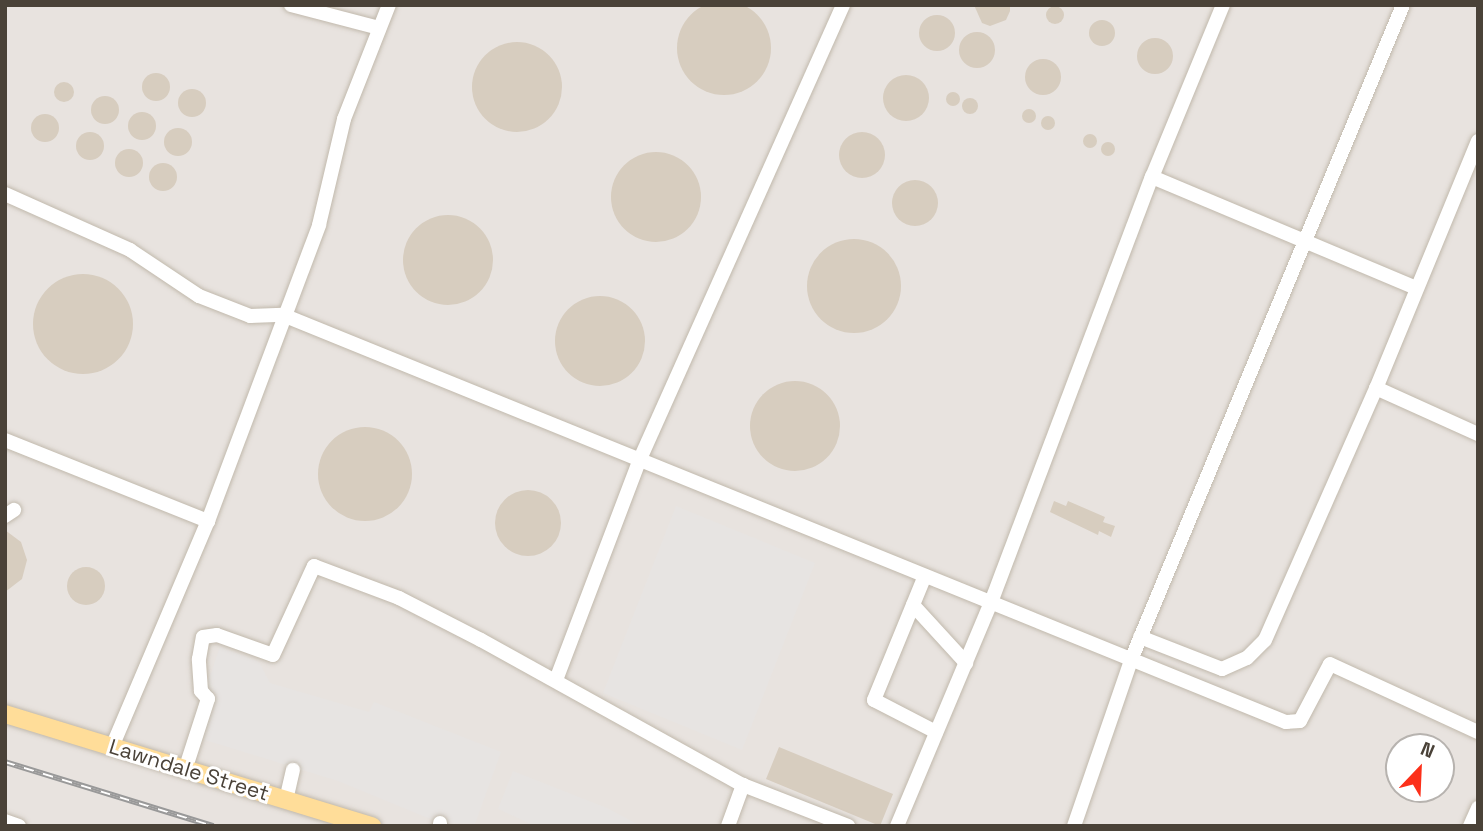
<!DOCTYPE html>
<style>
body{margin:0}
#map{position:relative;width:1483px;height:831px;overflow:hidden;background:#f5f1ea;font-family:"Space Grotesk",sans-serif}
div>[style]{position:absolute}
.industrial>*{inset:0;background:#e8e3df}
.parking>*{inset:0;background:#e7e4e2}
.building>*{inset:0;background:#d7cdbf}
.round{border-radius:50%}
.roads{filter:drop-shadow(0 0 2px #c1b9ac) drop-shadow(0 0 2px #c1b9ac)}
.minor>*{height:14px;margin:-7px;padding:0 7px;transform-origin:7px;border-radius:7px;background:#fff}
.major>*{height:18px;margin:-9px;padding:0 9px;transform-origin:9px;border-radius:9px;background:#fd9}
.rail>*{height:6px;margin-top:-3px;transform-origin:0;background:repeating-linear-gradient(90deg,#fff 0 10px,#999 0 20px);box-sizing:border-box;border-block:2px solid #999}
span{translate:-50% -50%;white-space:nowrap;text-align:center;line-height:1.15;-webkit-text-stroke:6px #fff;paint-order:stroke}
.street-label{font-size:21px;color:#4a4238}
.frame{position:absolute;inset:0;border:7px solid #4a4238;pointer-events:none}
.north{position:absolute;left:1385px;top:733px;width:70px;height:70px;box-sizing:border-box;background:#fff;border:2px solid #b7b3af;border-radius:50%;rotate:23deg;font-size:19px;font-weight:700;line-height:28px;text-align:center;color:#4a4238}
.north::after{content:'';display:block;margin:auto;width:24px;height:32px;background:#fc301a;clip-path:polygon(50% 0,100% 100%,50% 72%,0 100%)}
</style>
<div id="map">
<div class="industrial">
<div style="clip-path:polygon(evenodd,5px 5px,1478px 5px,1478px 826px,5px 826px,5px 5px,1399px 747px,1441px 747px,1441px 789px,1399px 789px,1399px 747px)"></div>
</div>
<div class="parking">
<div style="clip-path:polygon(676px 506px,815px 563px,742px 750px,603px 693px)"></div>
<div style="clip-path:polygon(220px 647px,259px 662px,270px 683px,369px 712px,374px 702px,501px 752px,475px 824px,440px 823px,338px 781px,189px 735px)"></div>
<div style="clip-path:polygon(513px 771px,607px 808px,641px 826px,535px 826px,498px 809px)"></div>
</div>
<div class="building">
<div class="round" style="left:677px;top:1px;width:94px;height:94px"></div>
<div style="clip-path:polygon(974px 5px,1010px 5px,1010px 11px,1006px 20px,990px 26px,982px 23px)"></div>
<div class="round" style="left:1046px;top:6px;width:18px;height:18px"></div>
<div class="round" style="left:919px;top:15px;width:36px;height:36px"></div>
<div class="round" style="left:1089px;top:20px;width:26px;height:26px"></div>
<div class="round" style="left:959px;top:32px;width:36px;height:36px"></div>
<div class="round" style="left:1137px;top:38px;width:36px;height:36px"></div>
<div class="round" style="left:472px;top:42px;width:90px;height:90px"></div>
<div class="round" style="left:1025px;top:59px;width:36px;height:36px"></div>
<div class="round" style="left:142px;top:73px;width:28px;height:28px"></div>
<div class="round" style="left:883px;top:75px;width:46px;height:46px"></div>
<div class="round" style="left:54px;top:82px;width:20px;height:20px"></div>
<div class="round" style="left:178px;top:89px;width:28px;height:28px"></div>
<div class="round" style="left:946px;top:92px;width:14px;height:14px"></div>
<div class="round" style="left:91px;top:96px;width:28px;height:28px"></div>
<div class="round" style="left:962px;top:98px;width:16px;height:16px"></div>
<div class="round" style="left:1022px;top:109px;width:14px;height:14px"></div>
<div class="round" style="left:128px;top:112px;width:28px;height:28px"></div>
<div class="round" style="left:31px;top:114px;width:28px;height:28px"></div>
<div class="round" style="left:1041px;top:116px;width:14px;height:14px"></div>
<div class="round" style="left:164px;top:128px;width:28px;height:28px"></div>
<div class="round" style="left:839px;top:132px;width:46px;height:46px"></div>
<div class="round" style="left:76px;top:132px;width:28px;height:28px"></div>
<div class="round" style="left:1083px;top:134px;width:14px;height:14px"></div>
<div class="round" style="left:1101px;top:142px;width:14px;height:14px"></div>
<div class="round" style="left:115px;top:149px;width:28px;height:28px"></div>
<div class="round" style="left:611px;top:152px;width:90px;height:90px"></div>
<div class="round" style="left:149px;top:163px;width:28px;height:28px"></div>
<div class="round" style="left:892px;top:180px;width:46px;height:46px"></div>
<div class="round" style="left:403px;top:215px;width:90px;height:90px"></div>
<div class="round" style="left:807px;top:239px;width:94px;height:94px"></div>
<div class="round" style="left:33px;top:274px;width:100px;height:100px"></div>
<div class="round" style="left:555px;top:296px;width:90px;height:90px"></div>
<div class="round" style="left:750px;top:381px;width:90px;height:90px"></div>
<div class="round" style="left:318px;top:427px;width:94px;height:94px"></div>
<div class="round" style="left:495px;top:490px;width:66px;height:66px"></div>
<div style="clip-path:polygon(1054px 501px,1066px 506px,1068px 501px,1105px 517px,1103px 522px,1115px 526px,1111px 537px,1099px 531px,1098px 535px,1050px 512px)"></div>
<div style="clip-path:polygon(5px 530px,21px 542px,27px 560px,22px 579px,5px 592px)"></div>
<div class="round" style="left:67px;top:567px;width:38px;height:38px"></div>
<div style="clip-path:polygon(779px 747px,893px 794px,880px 826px,766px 779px)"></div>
</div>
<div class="roads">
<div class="minor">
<div style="left:291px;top:5px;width:91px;rotate:14.6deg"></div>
<div style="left:1478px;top:141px;width:267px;rotate:112.4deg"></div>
<div style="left:1376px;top:388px;width:112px;rotate:24.3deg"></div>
<div style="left:1152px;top:177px;width:286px;rotate:22.8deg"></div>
<div style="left:5px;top:194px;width:137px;rotate:24.1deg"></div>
<div style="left:130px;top:250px;width:83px;rotate:33.7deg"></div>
<div style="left:199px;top:296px;width:55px;rotate:21.4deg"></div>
<div style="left:250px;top:316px;width:33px;rotate:-2deg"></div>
<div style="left:283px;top:315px;width:1082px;rotate:22.09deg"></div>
<div style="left:1286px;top:722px;width:14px;rotate:-4deg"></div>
<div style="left:1300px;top:721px;width:64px;rotate:-62.2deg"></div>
<div style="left:1330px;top:664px;width:163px;rotate:24.7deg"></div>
<div style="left:5px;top:440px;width:219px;rotate:21.8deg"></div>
<div style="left:5px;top:516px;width:11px;rotate:-34deg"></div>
<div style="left:924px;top:578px;width:132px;rotate:112.3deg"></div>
<div style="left:874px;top:700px;width:70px;rotate:27.3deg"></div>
<div style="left:913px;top:605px;width:79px;rotate:47.6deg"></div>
<div style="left:1140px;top:637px;width:88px;rotate:21.3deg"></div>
<div style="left:1222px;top:669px;width:27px;rotate:-24deg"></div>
<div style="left:1247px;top:658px;width:25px;rotate:-45deg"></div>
<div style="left:1265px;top:640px;width:275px;rotate:-66.2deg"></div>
<div style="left:556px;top:680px;width:236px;rotate:-69.2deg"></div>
<div style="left:640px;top:459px;width:497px;rotate:-65.9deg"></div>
<div style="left:112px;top:747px;width:246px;rotate:-67deg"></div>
<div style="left:208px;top:521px;width:316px;rotate:-69.4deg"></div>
<div style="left:319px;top:225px;width:109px;rotate:-76.7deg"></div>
<div style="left:344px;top:119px;width:123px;rotate:-68.5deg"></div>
<div style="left:185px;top:770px;width:75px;rotate:-72.1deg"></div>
<div style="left:208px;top:699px;width:11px;rotate:-131deg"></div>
<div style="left:201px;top:691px;width:32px;rotate:-94deg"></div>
<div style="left:199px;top:659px;width:22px;rotate:-80deg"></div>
<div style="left:203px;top:637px;width:14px;rotate:-8deg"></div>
<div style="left:217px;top:635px;width:59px;rotate:19.7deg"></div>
<div style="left:273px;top:655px;width:98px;rotate:-65.3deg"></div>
<div style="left:314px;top:566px;width:91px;rotate:20.6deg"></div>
<div style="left:399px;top:598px;width:92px;rotate:27.1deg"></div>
<div style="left:481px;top:640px;width:299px;rotate:29deg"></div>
<div style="left:743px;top:785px;width:113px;rotate:21.3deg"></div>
<div style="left:286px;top:800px;width:31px;rotate:-77deg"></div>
<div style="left:5px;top:821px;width:15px;rotate:20deg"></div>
<div style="left:440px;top:826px;width:3px;rotate:-90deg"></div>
<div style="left:728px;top:826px;width:44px;rotate:-69.9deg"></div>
<div style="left:897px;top:826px;width:240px;rotate:-67.2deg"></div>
<div style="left:990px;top:605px;width:458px;rotate:-69.3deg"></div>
<div style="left:1152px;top:177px;width:186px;rotate:-67.6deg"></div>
<div style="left:1074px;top:826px;width:176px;rotate:-71deg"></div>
<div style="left:1131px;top:660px;width:709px;rotate:-67.45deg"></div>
<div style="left:1470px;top:826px;width:20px;rotate:-66deg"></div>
</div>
<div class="major">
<div style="left:5px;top:714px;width:384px;rotate:17deg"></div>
</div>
</div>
<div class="rail">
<div style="left:5px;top:762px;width:218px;rotate:17.1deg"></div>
</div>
<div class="street-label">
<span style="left:189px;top:770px;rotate:17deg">Lawndale Street</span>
</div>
<div class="frame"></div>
<div class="north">N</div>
</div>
